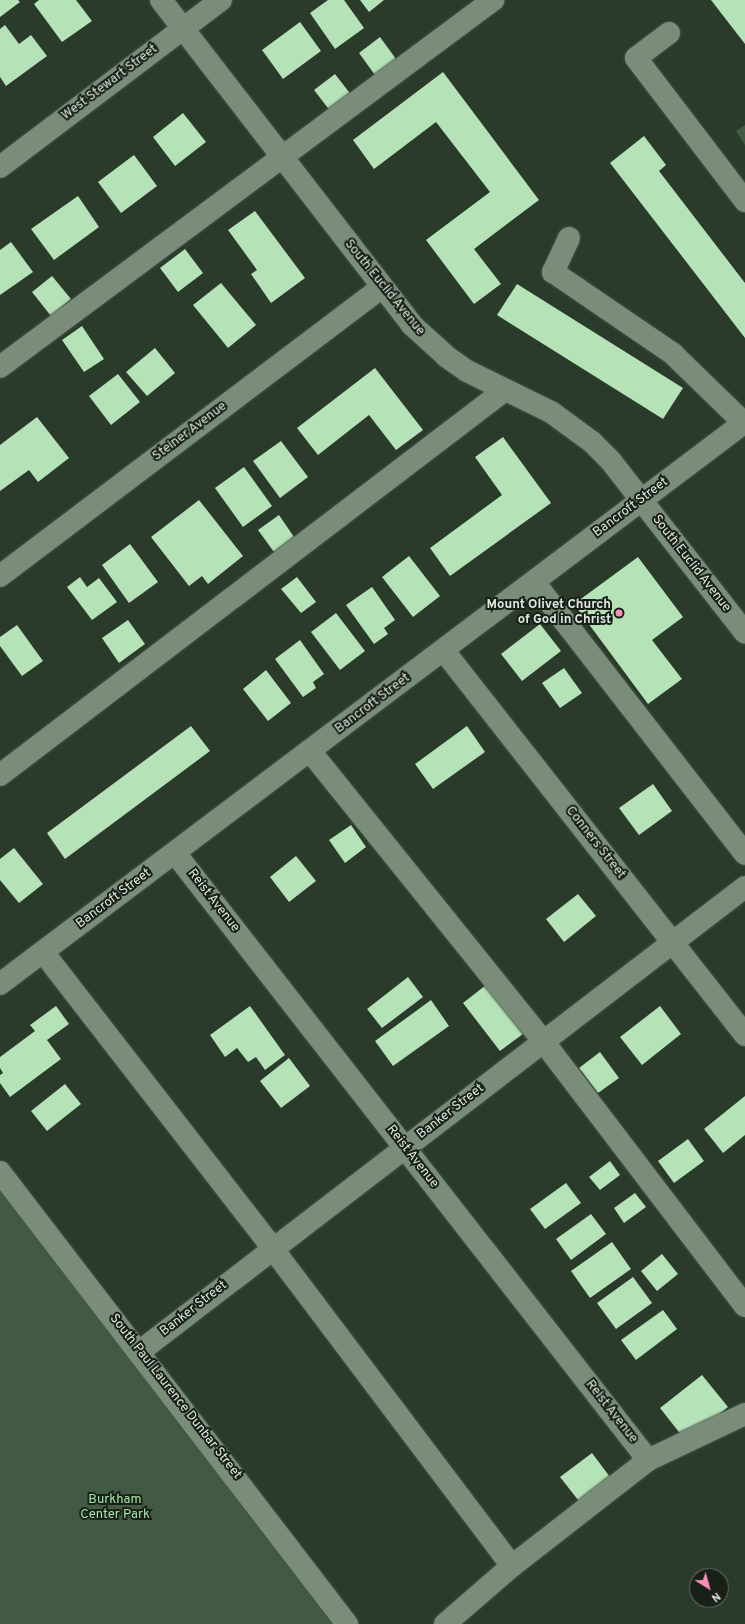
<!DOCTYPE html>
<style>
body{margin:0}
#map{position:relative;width:745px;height:1624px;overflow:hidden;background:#2a3b2b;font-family:Overpass,sans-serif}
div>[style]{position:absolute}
.green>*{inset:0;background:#425a43}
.building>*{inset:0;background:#b5e2b6}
.roads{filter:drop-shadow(0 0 1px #475548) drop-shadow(0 0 1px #475548)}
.minor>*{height:22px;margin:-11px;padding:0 11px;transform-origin:11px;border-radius:11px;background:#7a8d7a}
.dots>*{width:11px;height:11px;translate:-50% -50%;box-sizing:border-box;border:2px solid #182018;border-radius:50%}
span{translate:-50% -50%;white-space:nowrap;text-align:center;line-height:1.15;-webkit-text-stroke:4px #182018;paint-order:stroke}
.street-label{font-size:13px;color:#dee8de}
.poi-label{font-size:13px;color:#dee8de;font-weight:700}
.right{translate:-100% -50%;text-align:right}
.park-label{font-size:13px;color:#a5e5a8}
.north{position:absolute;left:689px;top:1568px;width:40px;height:40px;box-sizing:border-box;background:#182018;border:1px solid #677067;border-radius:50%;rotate:143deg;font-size:11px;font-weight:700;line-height:16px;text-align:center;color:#dee8de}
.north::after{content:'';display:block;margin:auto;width:14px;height:18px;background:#fe8ebb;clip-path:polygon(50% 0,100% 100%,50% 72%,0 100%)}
</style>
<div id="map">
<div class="green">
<div style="clip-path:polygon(745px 125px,745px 145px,736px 131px)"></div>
<div style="clip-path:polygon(0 1172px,347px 1624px,0 1624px)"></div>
</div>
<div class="building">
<div style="clip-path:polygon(0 0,18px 0,20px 2px,0 17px)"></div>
<div style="clip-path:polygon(39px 0,76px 0,92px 21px,62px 42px,34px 4px)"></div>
<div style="clip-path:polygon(328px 0,344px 0,364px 28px,335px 49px,310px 13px)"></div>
<div style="clip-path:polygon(360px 0,384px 0,369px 12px)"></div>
<div style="clip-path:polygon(711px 0,745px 0,745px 44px)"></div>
<div style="clip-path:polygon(300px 22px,321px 51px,283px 79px,262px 50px)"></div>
<div style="clip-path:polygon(5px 25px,19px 44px,31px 35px,47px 56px,6px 86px,0 77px,0 29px)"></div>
<div style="clip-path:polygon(380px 37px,396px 59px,375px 75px,359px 53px)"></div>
<div style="clip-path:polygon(443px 72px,539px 200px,474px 249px,501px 284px,474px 304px,426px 240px,490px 192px,436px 122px,374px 169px,353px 140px)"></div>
<div style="clip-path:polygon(335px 74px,352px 96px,331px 112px,314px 90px)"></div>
<div style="clip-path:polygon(183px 113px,206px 142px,175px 166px,153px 137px)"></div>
<div style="clip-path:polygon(644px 136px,666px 165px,659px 171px,745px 283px,745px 338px,610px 163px)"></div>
<div style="clip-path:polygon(134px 155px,157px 186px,121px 213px,98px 182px)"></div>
<div style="clip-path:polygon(78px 196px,99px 227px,54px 260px,31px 229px)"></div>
<div style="clip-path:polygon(255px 211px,305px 278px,271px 303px,251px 274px,257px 270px,228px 230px)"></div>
<div style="clip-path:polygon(11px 242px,33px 272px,0 295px,0 250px)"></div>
<div style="clip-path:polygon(185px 249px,203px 273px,178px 292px,160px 268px)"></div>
<div style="clip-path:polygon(52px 276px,71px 299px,51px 316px,32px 292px)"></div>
<div style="clip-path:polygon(221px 283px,256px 325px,228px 348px,193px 305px)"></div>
<div style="clip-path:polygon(517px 284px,683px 388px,663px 419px,497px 315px)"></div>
<div style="clip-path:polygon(82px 326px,104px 359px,84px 372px,62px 340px)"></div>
<div style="clip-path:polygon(155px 348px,175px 373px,147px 396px,126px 372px)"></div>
<div style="clip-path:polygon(375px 368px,423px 430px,396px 450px,369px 415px,318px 455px,297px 428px)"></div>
<div style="clip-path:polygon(118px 374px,140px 402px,111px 425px,89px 396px)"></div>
<div style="clip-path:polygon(37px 417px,69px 458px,38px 482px,29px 470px,0 491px,0 445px)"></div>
<div style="clip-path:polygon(503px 437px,551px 503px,450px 576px,430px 548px,502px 495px,475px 457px)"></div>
<div style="clip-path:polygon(281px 441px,308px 477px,280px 498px,253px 461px)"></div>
<div style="clip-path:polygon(244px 467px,272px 506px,243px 527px,215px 488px)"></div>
<div style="clip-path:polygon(199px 500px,243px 556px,208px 584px,202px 576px,189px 586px,151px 537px)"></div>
<div style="clip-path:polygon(279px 515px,294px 537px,274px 552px,258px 530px)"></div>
<div style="clip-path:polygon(130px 544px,158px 582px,129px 603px,102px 565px)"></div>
<div style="clip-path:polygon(409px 556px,440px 596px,413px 617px,382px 577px)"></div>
<div style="clip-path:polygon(638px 557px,683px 617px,652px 640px,682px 679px,648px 704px,574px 604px)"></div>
<div style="clip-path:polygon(80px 577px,87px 587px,99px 578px,117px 602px,92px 620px,67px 587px)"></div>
<div style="clip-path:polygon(297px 577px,316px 602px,301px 613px,281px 589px)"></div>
<div style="clip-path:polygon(372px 587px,395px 620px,384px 628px,388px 634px,374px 644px,346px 605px)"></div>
<div style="clip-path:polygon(336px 613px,365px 651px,340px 670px,311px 632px)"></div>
<div style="clip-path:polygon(128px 620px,145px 644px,119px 663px,102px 638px)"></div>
<div style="clip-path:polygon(540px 624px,561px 651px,522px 681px,501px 654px)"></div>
<div style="clip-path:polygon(17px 625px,43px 661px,22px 676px,0 646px,0 637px)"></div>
<div style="clip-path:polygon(300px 640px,324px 674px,313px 682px,316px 688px,303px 697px,275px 659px)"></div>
<div style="clip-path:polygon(564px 668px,582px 693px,560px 708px,542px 683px)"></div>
<div style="clip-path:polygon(266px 670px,291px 703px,268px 721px,243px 689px)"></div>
<div style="clip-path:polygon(191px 726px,210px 751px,65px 859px,47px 833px)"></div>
<div style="clip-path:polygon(467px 726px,485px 752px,433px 789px,415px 764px)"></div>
<div style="clip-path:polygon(653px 784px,672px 811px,639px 835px,619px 808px)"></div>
<div style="clip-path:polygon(351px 825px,366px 847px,345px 863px,329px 840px)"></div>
<div style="clip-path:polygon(14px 848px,43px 884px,19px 903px,0 880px,0 859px)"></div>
<div style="clip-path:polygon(296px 856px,316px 881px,289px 902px,270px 877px)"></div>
<div style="clip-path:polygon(578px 894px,596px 916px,564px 942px,546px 919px)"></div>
<div style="clip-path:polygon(408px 977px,423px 997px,382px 1028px,367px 1009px)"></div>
<div style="clip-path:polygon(486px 985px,523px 1034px,500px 1051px,463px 1003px)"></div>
<div style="clip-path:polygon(431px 1000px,449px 1026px,393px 1066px,375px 1041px)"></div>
<div style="clip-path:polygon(56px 1006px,69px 1024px,47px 1040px,61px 1059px,10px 1097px,0 1083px,0 1075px,3px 1073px,0 1068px,0 1057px,35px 1031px,30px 1025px)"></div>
<div style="clip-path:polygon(250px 1006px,285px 1055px,265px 1070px,256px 1057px,248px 1062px,237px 1048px,225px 1057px,210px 1035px)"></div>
<div style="clip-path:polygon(660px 1006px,681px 1034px,642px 1065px,620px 1037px)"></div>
<div style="clip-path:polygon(600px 1052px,619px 1078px,598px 1093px,579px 1068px)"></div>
<div style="clip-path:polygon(289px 1058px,310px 1086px,281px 1108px,260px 1081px)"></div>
<div style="clip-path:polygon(65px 1084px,81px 1104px,47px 1131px,31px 1111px)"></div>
<div style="clip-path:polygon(745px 1096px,745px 1135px,723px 1153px,704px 1129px)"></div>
<div style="clip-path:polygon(688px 1139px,704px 1161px,674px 1183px,658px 1161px)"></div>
<div style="clip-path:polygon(610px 1161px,620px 1175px,600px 1190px,589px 1177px)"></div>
<div style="clip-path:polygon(566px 1183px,581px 1203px,545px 1229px,530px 1209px)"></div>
<div style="clip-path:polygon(635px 1193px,646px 1207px,624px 1223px,614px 1208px)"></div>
<div style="clip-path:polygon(591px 1214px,606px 1234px,571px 1260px,556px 1239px)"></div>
<div style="clip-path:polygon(612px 1242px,631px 1269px,590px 1298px,571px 1271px)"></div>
<div style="clip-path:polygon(662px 1254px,678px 1274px,657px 1291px,641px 1271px)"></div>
<div style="clip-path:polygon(633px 1277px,652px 1303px,616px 1329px,597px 1303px)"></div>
<div style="clip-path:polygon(663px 1310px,677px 1329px,636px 1360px,621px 1340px)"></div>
<div style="clip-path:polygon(702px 1375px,728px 1407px,686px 1441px,660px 1408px)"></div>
<div style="clip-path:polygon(592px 1453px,613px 1481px,582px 1505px,560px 1477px)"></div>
</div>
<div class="roads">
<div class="minor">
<div style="left:161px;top:0;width:411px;rotate:52.3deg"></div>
<div style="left:412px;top:325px;width:47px;rotate:42.4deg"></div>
<div style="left:447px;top:357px;width:24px;rotate:35deg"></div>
<div style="left:467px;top:371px;width:93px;rotate:26deg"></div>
<div style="left:551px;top:412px;width:51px;rotate:36.2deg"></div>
<div style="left:592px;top:442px;width:25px;rotate:45deg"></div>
<div style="left:610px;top:460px;width:219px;rotate:52deg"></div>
<div style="left:669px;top:33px;width:41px;rotate:142.9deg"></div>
<div style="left:636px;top:58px;width:180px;rotate:52.7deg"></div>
<div style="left:0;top:167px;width:277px;rotate:-37.1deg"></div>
<div style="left:569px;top:238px;width:38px;rotate:115deg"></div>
<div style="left:553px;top:272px;width:145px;rotate:34.3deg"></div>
<div style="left:673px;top:354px;width:99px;rotate:44.2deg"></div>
<div style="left:0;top:367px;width:615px;rotate:-36.66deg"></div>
<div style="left:0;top:576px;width:478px;rotate:-37.1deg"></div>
<div style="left:534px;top:582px;width:344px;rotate:52.2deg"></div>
<div style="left:444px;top:651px;width:488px;rotate:51.9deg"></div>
<div style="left:310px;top:751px;width:372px;rotate:51.2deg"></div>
<div style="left:543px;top:1041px;width:333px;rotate:52.7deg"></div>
<div style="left:0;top:775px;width:635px;rotate:-37.32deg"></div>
<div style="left:175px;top:853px;width:770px;rotate:52.07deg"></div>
<div style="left:43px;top:952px;width:376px;rotate:52.2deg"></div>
<div style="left:273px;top:1249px;width:397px;rotate:53deg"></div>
<div style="left:0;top:984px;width:933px;rotate:-37.03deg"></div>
<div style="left:0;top:1172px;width:570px;rotate:52.49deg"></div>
<div style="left:139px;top:1352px;width:764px;rotate:-37.5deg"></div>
<div style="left:445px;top:1624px;width:89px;rotate:-40.9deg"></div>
<div style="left:512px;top:1566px;width:172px;rotate:-37.9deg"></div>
<div style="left:648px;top:1460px;width:107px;rotate:-25.4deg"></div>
</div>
</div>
<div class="dots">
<div style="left:619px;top:613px;background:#fe8ebb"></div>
</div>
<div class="street-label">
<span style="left:110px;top:83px;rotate:-37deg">West Stewart Street</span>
<span style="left:384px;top:288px;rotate:51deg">South Euclid Avenue</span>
<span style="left:190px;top:432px;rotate:-37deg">Steiner Avenue</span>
<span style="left:631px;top:508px;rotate:-37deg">Bancroft Street</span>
<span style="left:691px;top:564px;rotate:52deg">South Euclid Avenue</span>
<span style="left:373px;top:704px;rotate:-37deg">Bancroft Street</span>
<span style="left:595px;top:843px;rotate:52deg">Conners Street</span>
<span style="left:114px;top:899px;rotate:-37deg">Bancroft Street</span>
<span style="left:213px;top:901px;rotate:52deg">Reist Avenue</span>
<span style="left:451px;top:1112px;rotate:-38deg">Banker Street</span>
<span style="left:412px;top:1157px;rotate:52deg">Reist Avenue</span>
<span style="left:194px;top:1309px;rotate:-38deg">Banker Street</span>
<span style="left:175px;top:1397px;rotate:52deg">South Paul Laurence Dunbar Street</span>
<span style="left:611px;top:1412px;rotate:52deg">Reist Avenue</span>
</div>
<div class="poi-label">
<span class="right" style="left:611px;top:613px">Mount Olivet Church<br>of God in Christ</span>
</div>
<div class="park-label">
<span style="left:115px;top:1508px">Burkham<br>Center Park</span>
</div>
<div class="north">N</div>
</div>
